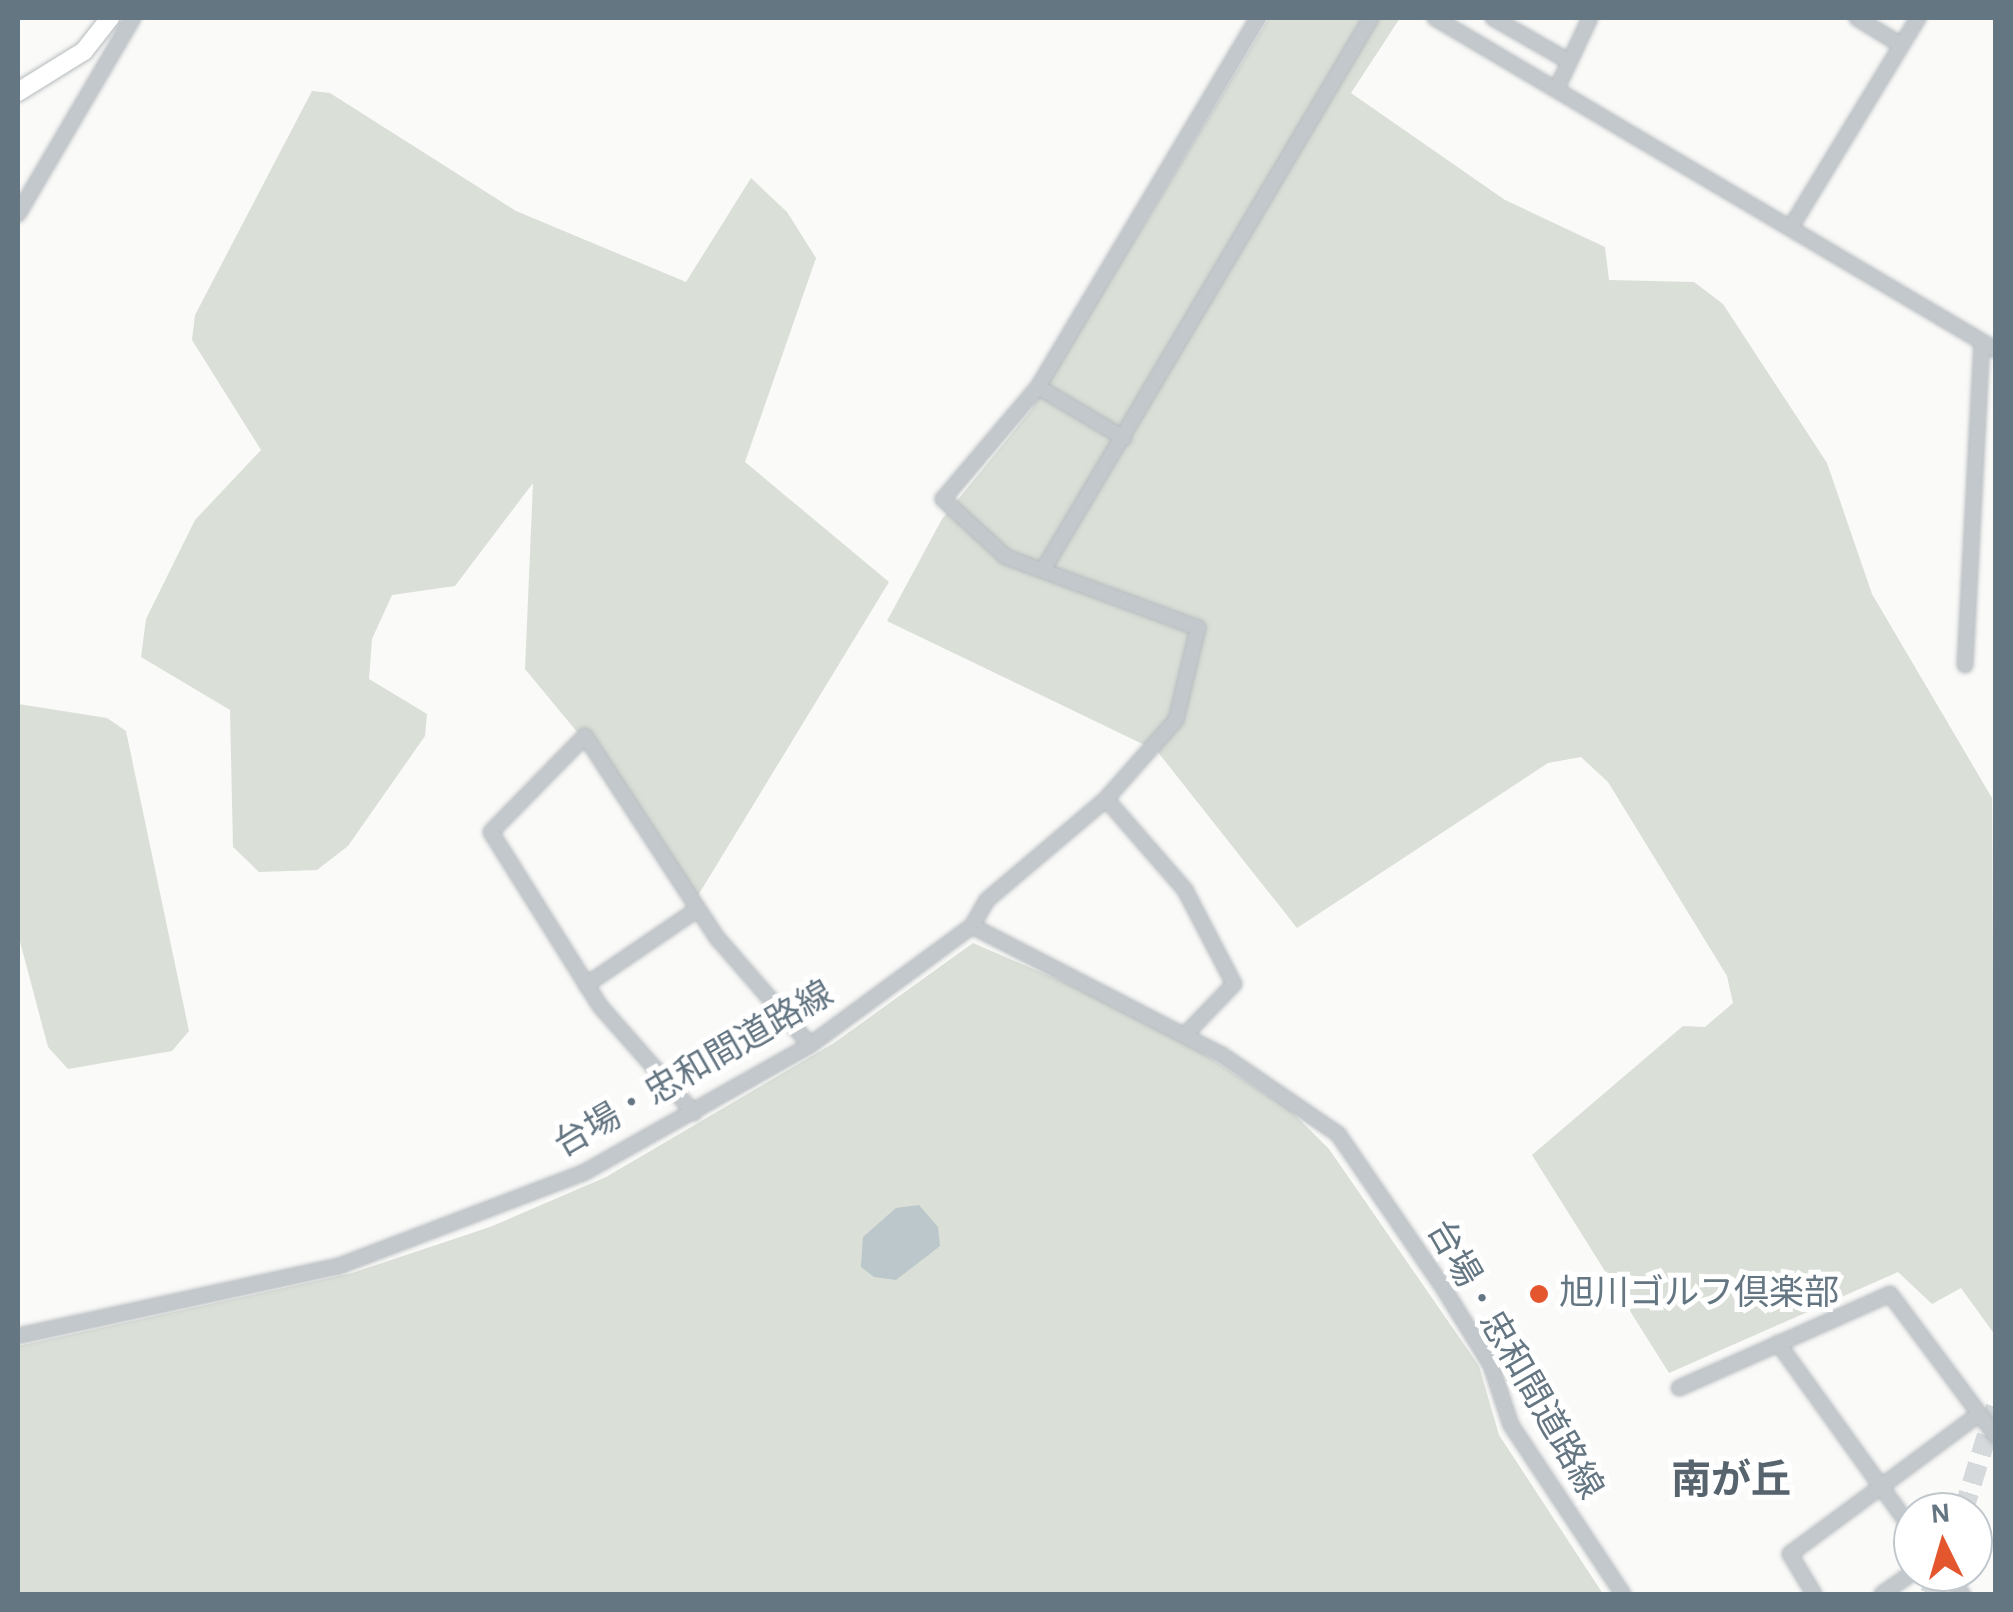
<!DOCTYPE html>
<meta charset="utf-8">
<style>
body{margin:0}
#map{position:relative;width:2013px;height:1612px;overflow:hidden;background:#fafaf8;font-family:"Alegreya Sans","Noto Sans JP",sans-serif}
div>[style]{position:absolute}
.green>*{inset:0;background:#dadfd7}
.water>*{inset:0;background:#bbc7cb}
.highway-tunnel>*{height:20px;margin-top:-10px;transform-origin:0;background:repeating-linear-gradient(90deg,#d5d9db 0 20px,transparent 0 30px)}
.roads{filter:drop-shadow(0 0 2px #b5babe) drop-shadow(0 0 2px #b5babe)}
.minor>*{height:14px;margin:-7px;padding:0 7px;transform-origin:7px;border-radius:7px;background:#c3c8cc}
.major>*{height:18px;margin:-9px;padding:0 9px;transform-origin:9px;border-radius:9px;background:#fff}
.dots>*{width:28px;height:28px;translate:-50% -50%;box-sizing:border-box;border:5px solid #fff;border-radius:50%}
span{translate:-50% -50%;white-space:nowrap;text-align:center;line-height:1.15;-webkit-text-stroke:10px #fff;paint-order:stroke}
.street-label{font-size:35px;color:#657683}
.poi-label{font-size:35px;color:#657683}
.left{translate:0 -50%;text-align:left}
.quarter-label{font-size:40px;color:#57646e;font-weight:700}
.frame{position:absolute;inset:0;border:20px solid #657683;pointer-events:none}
.north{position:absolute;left:1893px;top:1492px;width:100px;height:100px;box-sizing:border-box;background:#fff;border:2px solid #c1c8cd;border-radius:50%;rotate:355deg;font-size:28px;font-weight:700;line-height:40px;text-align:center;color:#657683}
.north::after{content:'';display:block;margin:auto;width:35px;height:45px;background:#e4572e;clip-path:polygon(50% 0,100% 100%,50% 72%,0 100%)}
</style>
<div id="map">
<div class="green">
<div style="clip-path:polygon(1269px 18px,1400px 18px,1351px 93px,1505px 200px,1605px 247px,1609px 280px,1694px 282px,1723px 304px,1827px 463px,1872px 594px,1992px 798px,1995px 1335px,1961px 1288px,1932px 1304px,1898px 1272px,1669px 1373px,1532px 1155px,1683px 1026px,1705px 1027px,1733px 1003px,1727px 976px,1608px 782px,1581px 757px,1548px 763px,1297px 928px,1157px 751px,887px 621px,942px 519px,1031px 410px)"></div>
<div style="clip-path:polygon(312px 91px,330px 93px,516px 211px,686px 282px,751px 178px,787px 212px,816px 258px,745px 462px,889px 582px,694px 902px,611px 773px,525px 669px,533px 483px,455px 586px,392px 595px,372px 639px,369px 679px,427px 714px,425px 736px,348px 846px,317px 870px,259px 872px,233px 847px,230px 710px,141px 657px,146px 619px,195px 520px,261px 450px,192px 340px,195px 315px)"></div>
<div style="clip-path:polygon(18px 704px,107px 718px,126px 731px,189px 1031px,172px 1051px,68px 1069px,48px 1047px,18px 934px)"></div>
<div style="clip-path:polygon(973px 943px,1151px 1020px,1290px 1110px,1329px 1149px,1479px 1366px,1499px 1435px,1603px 1594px,18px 1594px,18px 1346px,352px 1273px,490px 1227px,606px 1177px,834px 1043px)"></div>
</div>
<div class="water">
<div style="clip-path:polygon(919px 1205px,938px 1227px,940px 1246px,896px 1280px,874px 1277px,861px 1267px,863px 1237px,896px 1208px)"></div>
</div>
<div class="highway-tunnel">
<div style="left:1963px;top:1512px;width:111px;rotate:-72.7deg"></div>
<div style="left:1930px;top:1594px;width:24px;rotate:-68deg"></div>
</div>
<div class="roads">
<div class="minor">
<div style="left:1435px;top:18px;width:652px;rotate:30.62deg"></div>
<div style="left:1493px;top:18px;width:83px;rotate:29.7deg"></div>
<div style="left:1857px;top:18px;width:52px;rotate:31.5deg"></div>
<div style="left:1558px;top:86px;width:75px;rotate:-64.8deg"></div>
<div style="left:18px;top:214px;width:227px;rotate:-59.6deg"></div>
<div style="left:1791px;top:227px;width:245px;rotate:-58.7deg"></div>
<div style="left:1038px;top:387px;width:100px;rotate:30.7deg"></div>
<div style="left:1043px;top:570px;width:642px;rotate:-59.28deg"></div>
<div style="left:1965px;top:665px;width:322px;rotate:-87deg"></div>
<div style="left:1106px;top:799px;width:121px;rotate:49deg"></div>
<div style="left:1185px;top:890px;width:106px;rotate:62.5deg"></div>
<div style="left:1234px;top:984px;width:71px;rotate:133.9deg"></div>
<div style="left:972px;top:926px;width:281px;rotate:27.3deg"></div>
<div style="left:1222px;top:1055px;width:140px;rotate:34.3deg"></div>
<div style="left:1338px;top:1134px;width:188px;rotate:55.6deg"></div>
<div style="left:1444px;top:1289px;width:89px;rotate:58.3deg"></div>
<div style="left:1491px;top:1365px;width:63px;rotate:71.6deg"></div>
<div style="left:1511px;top:1425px;width:203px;rotate:56.5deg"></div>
<div style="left:586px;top:985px;width:135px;rotate:-34.2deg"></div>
<div style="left:694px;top:1113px;width:142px;rotate:-131.3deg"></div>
<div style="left:600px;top:1006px;width:205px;rotate:-122.1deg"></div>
<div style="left:491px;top:832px;width:134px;rotate:-45.6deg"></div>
<div style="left:585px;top:736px;width:243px;rotate:56.8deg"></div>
<div style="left:718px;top:939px;width:140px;rotate:49deg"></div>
<div style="left:18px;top:1336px;width:329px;rotate:-12.3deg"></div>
<div style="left:339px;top:1266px;width:263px;rotate:-20.9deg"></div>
<div style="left:585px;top:1172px;width:258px;rotate:-29.4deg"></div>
<div style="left:810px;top:1045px;width:201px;rotate:-36.3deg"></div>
<div style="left:972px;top:926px;width:30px;rotate:-60deg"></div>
<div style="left:987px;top:900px;width:156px;rotate:-40.3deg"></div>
<div style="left:1106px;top:799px;width:106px;rotate:-48.5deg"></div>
<div style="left:1176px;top:720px;width:95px;rotate:-76.6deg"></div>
<div style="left:1198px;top:628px;width:205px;rotate:-159.7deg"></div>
<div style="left:1006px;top:557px;width:86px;rotate:-137.4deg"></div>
<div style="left:943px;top:499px;width:147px;rotate:-49.7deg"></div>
<div style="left:1038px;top:387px;width:430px;rotate:-59.2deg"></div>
<div style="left:1778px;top:1343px;width:231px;rotate:54.3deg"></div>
<div style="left:1679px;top:1388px;width:231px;rotate:-24deg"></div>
<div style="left:1890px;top:1294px;width:177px;rotate:53.3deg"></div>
<div style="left:1945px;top:1572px;width:28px;rotate:52deg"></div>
<div style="left:1814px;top:1594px;width:47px;rotate:-121deg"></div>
<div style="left:1790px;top:1554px;width:235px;rotate:-36.5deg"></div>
<div style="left:1882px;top:1594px;width:38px;rotate:-35deg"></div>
</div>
<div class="major">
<div style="left:18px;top:92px;width:78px;rotate:-31.8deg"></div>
<div style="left:84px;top:51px;width:42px;rotate:-51.8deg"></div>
</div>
</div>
<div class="dots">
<div style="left:1539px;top:1294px;background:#e4572e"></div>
</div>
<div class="street-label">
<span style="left:694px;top:1070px;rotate:-30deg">台場・忠和間道路線</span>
<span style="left:1514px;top:1360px;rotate:60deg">台場・忠和間道路線</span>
</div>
<div class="poi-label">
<span class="left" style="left:1559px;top:1294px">旭川ゴルフ倶楽部</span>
</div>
<div class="quarter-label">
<span style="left:1731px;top:1481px">南が丘</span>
</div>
<div class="frame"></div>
<div class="north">N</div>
</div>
